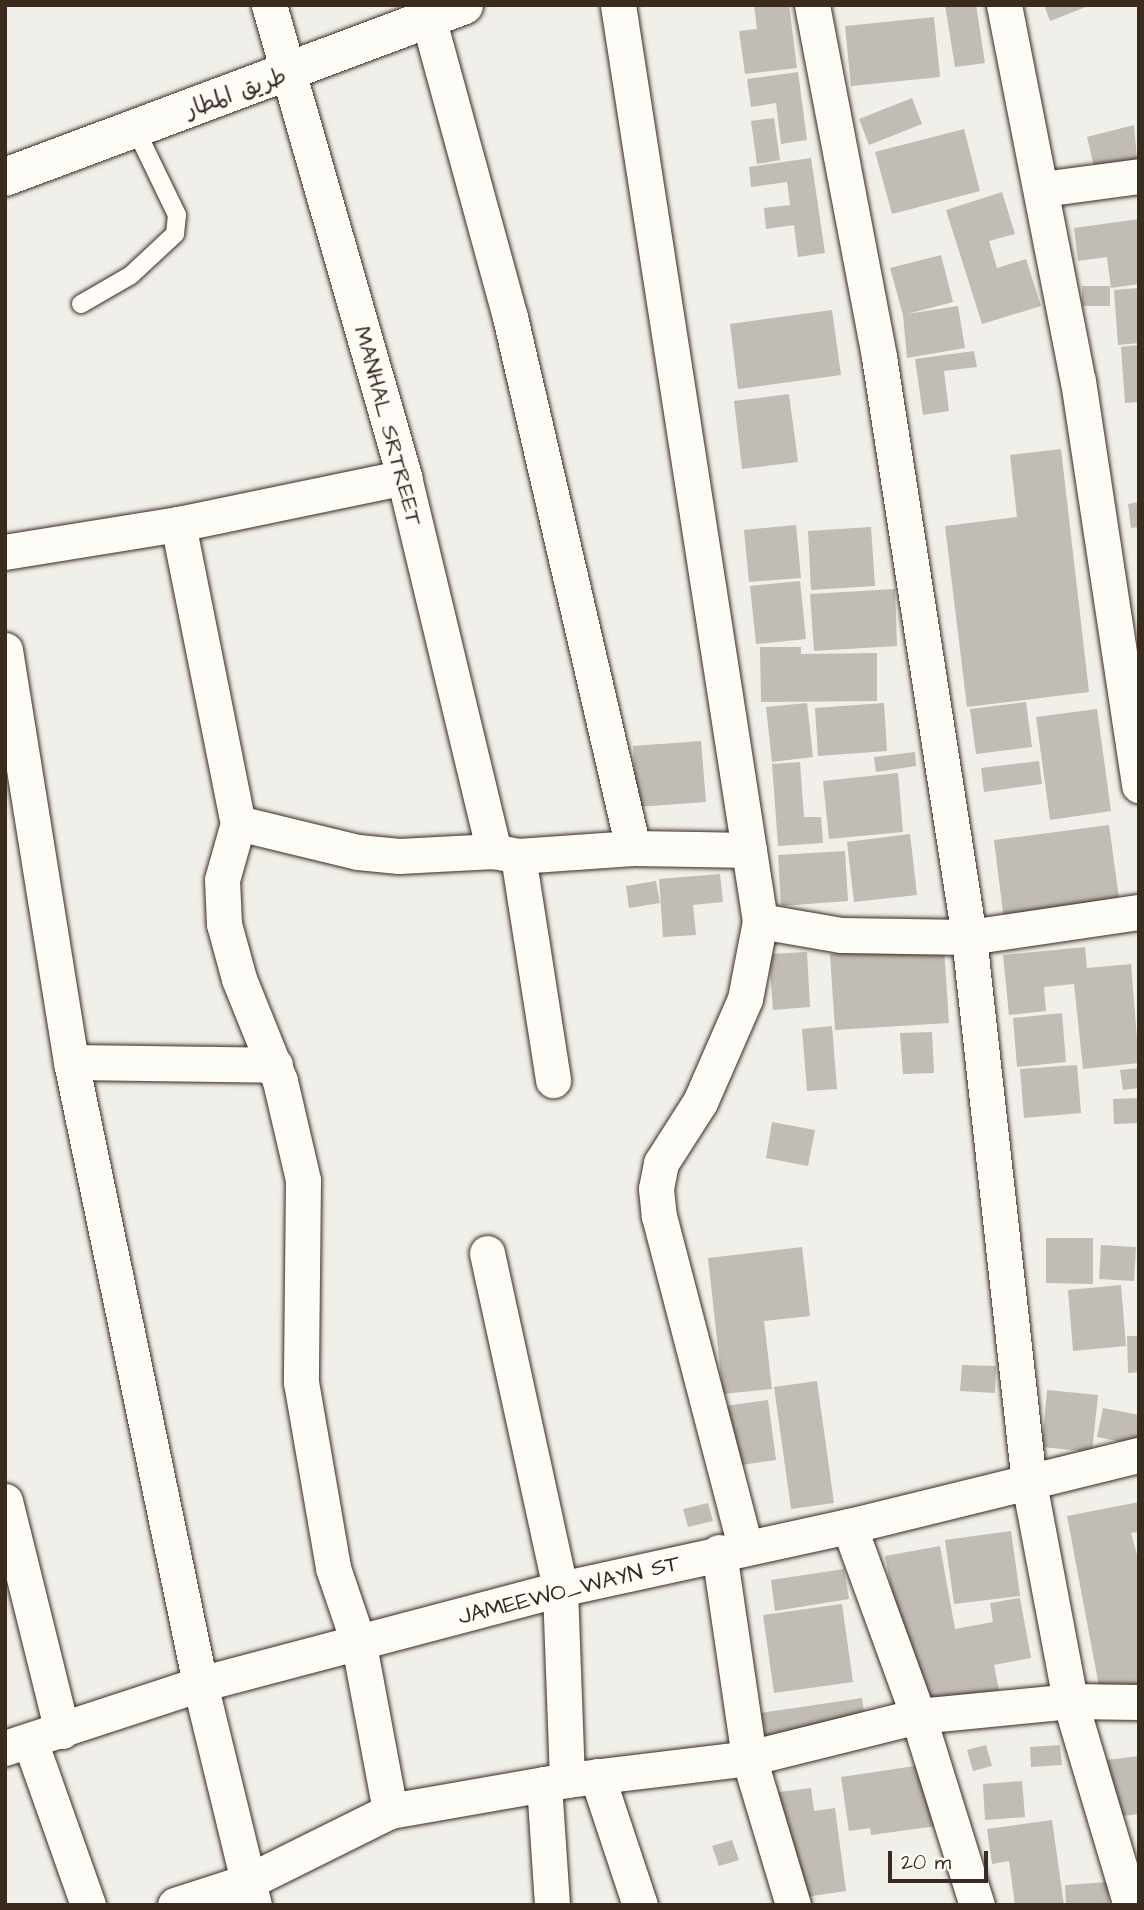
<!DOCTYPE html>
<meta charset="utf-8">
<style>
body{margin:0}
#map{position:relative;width:1144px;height:1910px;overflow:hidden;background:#f1efea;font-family:"Architects Daughter","Playpen Sans Arabic",sans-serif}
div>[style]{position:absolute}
.building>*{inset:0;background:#c1bcb4}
.roads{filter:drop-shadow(0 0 2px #3b2a1e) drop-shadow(0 0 2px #3b2a1e)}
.service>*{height:18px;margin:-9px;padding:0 9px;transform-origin:9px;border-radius:9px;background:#fdfcf7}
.minor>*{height:35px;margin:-17.5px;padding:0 17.5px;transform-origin:17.5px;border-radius:17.5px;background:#fdfcf7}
.secondary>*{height:38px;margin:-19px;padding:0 19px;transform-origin:19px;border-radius:19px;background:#fdfcf7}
span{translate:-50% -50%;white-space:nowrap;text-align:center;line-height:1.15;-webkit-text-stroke:5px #fdfcf7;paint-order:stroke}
.street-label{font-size:23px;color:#3b2a1e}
.frame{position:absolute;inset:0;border:7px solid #3b2a1e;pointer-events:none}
.scale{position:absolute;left:888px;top:1851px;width:100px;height:32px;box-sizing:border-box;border:4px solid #3b2a1e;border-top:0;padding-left:9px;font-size:21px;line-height:24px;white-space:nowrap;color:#3b2a1e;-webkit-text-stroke:5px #fdfcf7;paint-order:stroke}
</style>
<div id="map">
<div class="building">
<div style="clip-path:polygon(754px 5px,789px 5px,797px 68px,745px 74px,739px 31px,757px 29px)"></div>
<div style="clip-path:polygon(945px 5px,976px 5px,985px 63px,955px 67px)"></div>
<div style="clip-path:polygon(1044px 5px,1091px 5px,1050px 21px)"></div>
<div style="clip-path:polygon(934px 17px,940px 77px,851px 86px,845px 26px)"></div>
<div style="clip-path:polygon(798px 72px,807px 140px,781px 144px,776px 103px,751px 107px,747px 79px)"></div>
<div style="clip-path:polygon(912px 98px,922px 124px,869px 145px,859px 119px)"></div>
<div style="clip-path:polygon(774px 118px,780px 160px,757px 164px,751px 121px)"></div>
<div style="clip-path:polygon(1134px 125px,1139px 182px,1100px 192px,1087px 137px)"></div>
<div style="clip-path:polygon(964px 129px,980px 191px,892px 214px,875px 152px)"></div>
<div style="clip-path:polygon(811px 158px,825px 253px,798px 257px,794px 225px,766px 229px,764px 208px,790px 205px,787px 182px,751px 187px,749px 167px)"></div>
<div style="clip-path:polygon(1002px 192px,1015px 234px,989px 241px,997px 268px,1026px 259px,1041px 306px,982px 324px,946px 210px)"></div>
<div style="clip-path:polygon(1139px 219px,1139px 284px,1111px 288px,1107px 257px,1078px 261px,1074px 228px)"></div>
<div style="clip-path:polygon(941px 255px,953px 302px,907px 314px,958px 306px,965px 348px,907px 358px,903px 315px,890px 268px)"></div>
<div style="clip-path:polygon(1082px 286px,1110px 286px,1110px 306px,1082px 306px)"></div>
<div style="clip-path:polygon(1139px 288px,1139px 343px,1118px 345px,1114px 290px)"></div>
<div style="clip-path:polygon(832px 310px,841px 375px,738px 389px,730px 324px)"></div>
<div style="clip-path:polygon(1139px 345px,1139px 402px,1125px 403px,1121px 347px)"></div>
<div style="clip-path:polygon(974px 351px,977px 367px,944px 371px,949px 411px,923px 415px,915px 359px)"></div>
<div style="clip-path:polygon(789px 394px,798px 462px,742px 469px,734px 401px)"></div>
<div style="clip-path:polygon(1061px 449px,1089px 692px,967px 707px,945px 526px,1017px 517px,1010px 455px)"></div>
<div style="clip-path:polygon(1139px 502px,1139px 527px,1131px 528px,1128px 504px)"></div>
<div style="clip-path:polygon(796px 525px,801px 578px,749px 582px,744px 530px)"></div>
<div style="clip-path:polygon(871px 527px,875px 586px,811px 590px,808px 531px)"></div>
<div style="clip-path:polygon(800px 581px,806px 639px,756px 644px,750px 586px)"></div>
<div style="clip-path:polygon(895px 589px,897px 646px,814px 651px,810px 594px)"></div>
<div style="clip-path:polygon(760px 647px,801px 647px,801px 654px,877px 653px,877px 701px,761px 702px)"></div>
<div style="clip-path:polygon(1026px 702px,1032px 747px,976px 754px,970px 709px)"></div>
<div style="clip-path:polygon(807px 703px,813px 757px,772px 762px,766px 707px)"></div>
<div style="clip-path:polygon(884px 703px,887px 751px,818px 756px,815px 708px)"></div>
<div style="clip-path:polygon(1097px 709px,1111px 811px,1050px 820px,1036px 717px)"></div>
<div style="clip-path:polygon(701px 741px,706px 802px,637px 807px,633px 746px)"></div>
<div style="clip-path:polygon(915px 752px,916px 766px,876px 772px,874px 757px)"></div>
<div style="clip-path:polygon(1039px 761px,1042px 784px,984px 792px,981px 768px)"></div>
<div style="clip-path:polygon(800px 762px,804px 817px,821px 817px,823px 843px,778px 846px,772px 764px)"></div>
<div style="clip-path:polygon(898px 773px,903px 832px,829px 839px,823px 781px)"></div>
<div style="clip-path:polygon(1109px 825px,1120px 906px,1004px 921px,994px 840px)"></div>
<div style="clip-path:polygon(910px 834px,917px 895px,854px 902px,847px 842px)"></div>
<div style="clip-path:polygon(845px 851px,848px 901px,781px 906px,778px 855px)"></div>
<div style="clip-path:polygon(720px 874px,723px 902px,693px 905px,696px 935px,663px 937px,659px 879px)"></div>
<div style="clip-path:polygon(656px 881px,660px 903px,629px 908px,626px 886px)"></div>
<div style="clip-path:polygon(944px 947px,949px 1023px,835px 1030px,830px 954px)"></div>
<div style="clip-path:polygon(1085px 947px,1087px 968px,1131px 964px,1139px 1063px,1083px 1069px,1074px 984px,1044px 987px,1046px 1011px,1009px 1015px,1003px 955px)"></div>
<div style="clip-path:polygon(807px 952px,810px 1007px,773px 1010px,769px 954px)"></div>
<div style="clip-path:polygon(1062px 1013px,1066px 1062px,1017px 1067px,1013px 1018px)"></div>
<div style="clip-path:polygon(832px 1026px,837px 1089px,807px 1091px,802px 1029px)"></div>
<div style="clip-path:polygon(932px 1032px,934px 1073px,903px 1074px,900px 1033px)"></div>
<div style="clip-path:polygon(1077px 1065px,1081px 1113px,1024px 1118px,1020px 1069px)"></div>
<div style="clip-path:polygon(1139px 1068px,1139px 1088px,1123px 1090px,1120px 1070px)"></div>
<div style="clip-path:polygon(1139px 1098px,1139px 1123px,1114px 1124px,1113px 1099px)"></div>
<div style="clip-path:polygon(772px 1122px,815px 1130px,808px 1166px,766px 1158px)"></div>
<div style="clip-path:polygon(1046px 1238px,1093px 1238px,1093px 1284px,1046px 1283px)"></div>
<div style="clip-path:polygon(1101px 1245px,1136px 1247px,1134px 1281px,1099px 1279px)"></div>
<div style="clip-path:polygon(802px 1247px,810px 1316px,764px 1321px,772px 1389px,723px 1394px,708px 1258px)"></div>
<div style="clip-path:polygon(1121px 1285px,1126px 1346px,1073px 1351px,1068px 1290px)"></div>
<div style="clip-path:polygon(1127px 1336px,1139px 1336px,1139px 1372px,1128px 1373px)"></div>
<div style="clip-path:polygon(962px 1365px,996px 1366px,995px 1393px,960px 1391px)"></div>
<div style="clip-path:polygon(817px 1381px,834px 1503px,791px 1509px,774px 1387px)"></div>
<div style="clip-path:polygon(1047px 1390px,1098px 1395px,1092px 1452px,1042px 1447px)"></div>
<div style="clip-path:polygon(768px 1400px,776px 1460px,733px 1466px,725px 1406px)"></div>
<div style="clip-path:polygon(1103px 1408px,1139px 1415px,1138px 1445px,1097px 1437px)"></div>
<div style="clip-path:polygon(1139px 1502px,1139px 1532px,1131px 1533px,1139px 1562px,1139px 1690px,1101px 1697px,1067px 1516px)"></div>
<div style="clip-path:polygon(708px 1503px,713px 1521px,688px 1527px,683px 1509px)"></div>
<div style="clip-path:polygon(1011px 1531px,1020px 1596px,954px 1604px,945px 1540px)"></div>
<div style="clip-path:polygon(940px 1546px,955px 1629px,993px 1622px,990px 1603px,1020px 1598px,1031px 1658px,994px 1665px,999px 1690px,913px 1705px,885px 1556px)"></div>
<div style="clip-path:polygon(844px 1569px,849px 1599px,775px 1611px,771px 1580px)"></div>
<div style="clip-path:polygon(842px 1604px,853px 1682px,774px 1693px,763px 1615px)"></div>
<div style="clip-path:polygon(862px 1698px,866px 1727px,766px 1742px,761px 1713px)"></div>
<div style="clip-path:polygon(986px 1745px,992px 1766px,973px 1771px,967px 1750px)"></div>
<div style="clip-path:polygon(1060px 1745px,1062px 1765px,1031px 1767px,1030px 1747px)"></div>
<div style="clip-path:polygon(1139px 1756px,1139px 1814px,1113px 1817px,1106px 1760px)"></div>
<div style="clip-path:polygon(928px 1764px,937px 1826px,871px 1835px,870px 1828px,849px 1831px,841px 1777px)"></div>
<div style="clip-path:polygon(1022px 1781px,1025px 1817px,985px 1820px,983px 1784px)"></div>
<div style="clip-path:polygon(811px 1788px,814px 1811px,835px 1808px,846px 1891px,793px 1899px,779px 1792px)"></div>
<div style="clip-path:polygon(1052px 1820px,1064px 1905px,1015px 1905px,1009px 1861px,992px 1864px,987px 1829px)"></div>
<div style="clip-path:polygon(732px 1840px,739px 1860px,719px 1866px,712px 1846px)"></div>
<div style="clip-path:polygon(1108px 1882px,1109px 1905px,1066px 1905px,1065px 1885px)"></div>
</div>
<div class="roads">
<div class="service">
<div style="left:81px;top:304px;width:58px;rotate:-30.1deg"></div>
<div style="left:131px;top:275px;width:60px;rotate:-43deg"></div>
<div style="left:175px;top:234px;width:19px;rotate:-84deg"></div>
<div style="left:177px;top:215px;width:94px;rotate:-115.8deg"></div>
</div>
<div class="minor">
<div style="left:269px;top:5px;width:491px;rotate:74deg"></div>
<div style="left:404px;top:477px;width:385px;rotate:76.5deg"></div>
<div style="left:618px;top:5px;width:927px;rotate:81.19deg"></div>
<div style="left:760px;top:921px;width:79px;rotate:100.9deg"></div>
<div style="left:745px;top:999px;width:112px;rotate:113.6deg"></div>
<div style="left:700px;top:1102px;width:72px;rotate:122.6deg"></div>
<div style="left:661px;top:1163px;width:26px;rotate:101deg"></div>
<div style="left:656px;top:1189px;width:27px;rotate:84deg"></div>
<div style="left:659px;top:1216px;width:341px;rotate:75.4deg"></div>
<div style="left:812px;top:5px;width:358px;rotate:79.2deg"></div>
<div style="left:879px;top:357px;width:587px;rotate:81.18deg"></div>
<div style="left:969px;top:937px;width:549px;rotate:83.73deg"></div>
<div style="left:1029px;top:1483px;width:222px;rotate:79.3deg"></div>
<div style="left:1070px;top:1701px;width:213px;rotate:73.4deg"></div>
<div style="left:1004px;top:5px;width:383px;rotate:78.9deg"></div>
<div style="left:1078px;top:381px;width:409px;rotate:81.4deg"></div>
<div style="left:429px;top:21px;width:307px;rotate:74.7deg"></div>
<div style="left:510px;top:317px;width:545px;rotate:76.96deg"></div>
<div style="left:1042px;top:189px;width:98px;rotate:-7.6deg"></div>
<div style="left:178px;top:524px;width:305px;rotate:78.7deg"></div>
<div style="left:238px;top:823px;width:123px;rotate:13.6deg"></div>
<div style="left:358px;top:852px;width:41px;rotate:5.6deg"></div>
<div style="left:399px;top:856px;width:95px;rotate:-3deg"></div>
<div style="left:494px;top:851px;width:25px;rotate:12deg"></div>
<div style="left:518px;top:856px;width:115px;rotate:-4deg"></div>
<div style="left:633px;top:848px;width:116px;rotate:1deg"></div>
<div style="left:5px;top:552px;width:175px;rotate:-9.2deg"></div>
<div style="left:178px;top:524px;width:231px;rotate:-11.7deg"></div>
<div style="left:5px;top:650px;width:417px;rotate:80.9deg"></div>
<div style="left:71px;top:1062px;width:635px;rotate:78.28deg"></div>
<div style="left:200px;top:1684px;width:228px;rotate:76.3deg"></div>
<div style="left:238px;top:823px;width:59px;rotate:105.7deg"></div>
<div style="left:222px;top:880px;width:44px;rotate:87.4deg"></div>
<div style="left:224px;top:924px;width:57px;rotate:74.7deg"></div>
<div style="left:239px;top:979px;width:110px;rotate:68.1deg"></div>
<div style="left:280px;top:1081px;width:102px;rotate:76.9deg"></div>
<div style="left:303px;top:1180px;width:202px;rotate:90.6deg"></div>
<div style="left:301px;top:1382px;width:189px;rotate:80.2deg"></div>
<div style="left:333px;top:1568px;width:81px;rotate:71.3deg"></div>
<div style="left:359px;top:1645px;width:169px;rotate:79.4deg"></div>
<div style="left:518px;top:856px;width:227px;rotate:81.1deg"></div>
<div style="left:760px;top:921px;width:82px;rotate:9.8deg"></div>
<div style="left:841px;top:935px;width:128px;rotate:0.9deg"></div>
<div style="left:969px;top:937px;width:172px;rotate:-8.4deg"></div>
<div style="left:71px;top:1062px;width:204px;rotate:0.8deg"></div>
<div style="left:487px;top:1253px;width:344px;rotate:77.7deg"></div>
<div style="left:560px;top:1589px;width:191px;rotate:87.9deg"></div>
<div style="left:5px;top:1501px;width:237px;rotate:76.1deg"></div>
<div style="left:849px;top:1526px;width:202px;rotate:70deg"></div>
<div style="left:918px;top:1716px;width:198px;rotate:72.7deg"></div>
<div style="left:719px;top:1552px;width:208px;rotate:81.7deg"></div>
<div style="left:749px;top:1758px;width:153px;rotate:73.3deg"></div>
<div style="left:30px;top:1741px;width:174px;rotate:70.5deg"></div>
<div style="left:5px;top:1748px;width:205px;rotate:-18.2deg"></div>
<div style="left:200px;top:1684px;width:372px;rotate:-14.8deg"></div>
<div style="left:560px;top:1589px;width:296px;rotate:-12.3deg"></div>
<div style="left:849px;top:1526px;width:299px;rotate:-13.8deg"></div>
<div style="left:597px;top:1776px;width:136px;rotate:71.6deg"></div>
<div style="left:544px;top:1784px;width:121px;rotate:86.2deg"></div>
<div style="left:175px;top:1905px;width:78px;rotate:-18deg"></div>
<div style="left:249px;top:1881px;width:157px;rotate:-26.4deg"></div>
<div style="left:390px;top:1811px;width:180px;rotate:-9.9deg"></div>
<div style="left:567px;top:1780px;width:183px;rotate:-6.9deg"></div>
<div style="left:749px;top:1758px;width:174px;rotate:-14deg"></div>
<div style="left:918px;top:1716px;width:153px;rotate:-5.6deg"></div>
<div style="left:1070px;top:1701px;width:69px;rotate:0.8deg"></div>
</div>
<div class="secondary">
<div style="left:5px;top:177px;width:490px;rotate:-20.5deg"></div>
</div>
</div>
<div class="street-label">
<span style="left:236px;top:93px;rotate:-20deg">طريق المطار</span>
<span style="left:388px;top:426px;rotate:75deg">MANHAL SRTREET</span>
<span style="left:569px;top:1590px;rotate:-14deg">JAMEEWO_WAYN ST</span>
</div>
<div class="frame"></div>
<div class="scale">20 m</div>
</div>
